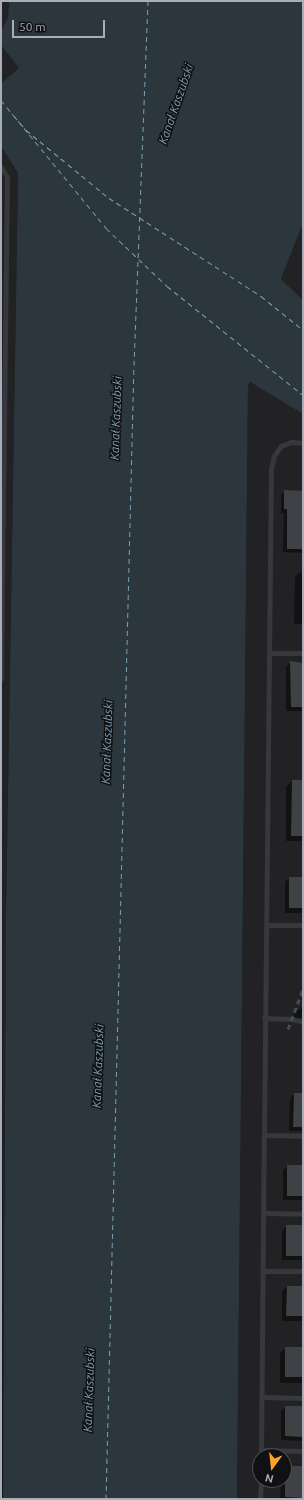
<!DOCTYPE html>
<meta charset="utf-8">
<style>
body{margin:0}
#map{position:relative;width:304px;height:1500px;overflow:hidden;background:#161618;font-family:Ubuntu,sans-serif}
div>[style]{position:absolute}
.built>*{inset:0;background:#222225}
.water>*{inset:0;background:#2b363d}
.shadow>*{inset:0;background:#0007}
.ferry>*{height:1px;margin-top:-0.5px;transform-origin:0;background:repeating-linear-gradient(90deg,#7ca0b6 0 5px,transparent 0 9px)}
.building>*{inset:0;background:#404145}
.service>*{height:5px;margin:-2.5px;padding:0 2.5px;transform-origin:2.5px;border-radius:2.5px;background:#36383d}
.rail>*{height:3px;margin-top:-1.5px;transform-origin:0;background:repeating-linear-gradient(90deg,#494c52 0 5px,transparent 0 9px)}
span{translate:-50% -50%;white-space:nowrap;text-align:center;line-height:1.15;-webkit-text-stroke:3px #111113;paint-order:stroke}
.water-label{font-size:12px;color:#7ca0b6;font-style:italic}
.frame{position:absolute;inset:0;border:2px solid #a7aeb9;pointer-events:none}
.north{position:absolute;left:252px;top:1448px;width:40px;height:40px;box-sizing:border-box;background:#111113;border:1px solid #4d5055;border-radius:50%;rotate:195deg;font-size:11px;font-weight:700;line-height:16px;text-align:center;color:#a7aeb9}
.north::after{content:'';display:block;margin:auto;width:14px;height:18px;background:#fca22a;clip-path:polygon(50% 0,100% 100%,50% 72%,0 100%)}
.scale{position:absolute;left:12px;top:20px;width:93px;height:18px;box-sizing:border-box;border:2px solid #a7aeb9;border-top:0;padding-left:5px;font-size:12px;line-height:14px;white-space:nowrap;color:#a7aeb9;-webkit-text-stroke:3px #111113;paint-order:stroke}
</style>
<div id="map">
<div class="built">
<div style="clip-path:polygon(1px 1px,9px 1px,8px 17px,1px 31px)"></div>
<div style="clip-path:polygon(1px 45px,19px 68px,1px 83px)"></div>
<div style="clip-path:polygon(1px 146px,18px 173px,6px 915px,3px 1499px)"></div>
<div style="clip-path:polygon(303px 223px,303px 300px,281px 279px)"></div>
<div style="clip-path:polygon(evenodd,250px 382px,303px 414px,303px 1499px,237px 1499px,248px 385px,250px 382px,260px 1456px,284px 1456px,284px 1480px,260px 1480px,260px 1456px)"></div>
</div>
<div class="water">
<div style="clip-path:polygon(9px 1px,303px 1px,303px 223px,281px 279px,303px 300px,303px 414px,250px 382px,248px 385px,237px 1499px,3px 1499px,6px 915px,18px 173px,1px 146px,1px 83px,19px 68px,1px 45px,1px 31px,8px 17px)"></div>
</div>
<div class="shadow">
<div style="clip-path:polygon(285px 491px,303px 492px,303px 553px,283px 552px,284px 513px,281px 513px,281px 495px)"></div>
<div style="clip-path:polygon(300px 572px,303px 573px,303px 624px,294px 624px,295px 577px)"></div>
<div style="clip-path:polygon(291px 662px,303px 663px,303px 711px,286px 711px,286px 667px)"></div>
<div style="clip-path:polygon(292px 781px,303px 781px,303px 841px,286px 841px,286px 787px)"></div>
<div style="clip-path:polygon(289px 878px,303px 878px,303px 913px,285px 913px,285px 882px)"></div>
<div style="clip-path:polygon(303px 1007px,303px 1018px,295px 1018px,294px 1012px)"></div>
<div style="clip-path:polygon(294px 1094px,303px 1094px,303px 1131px,289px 1131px,290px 1099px)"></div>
<div style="clip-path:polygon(288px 1166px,303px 1166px,303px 1200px,283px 1200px,283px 1170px)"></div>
<div style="clip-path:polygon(287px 1226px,303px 1226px,303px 1260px,282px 1260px,282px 1231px)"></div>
<div style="clip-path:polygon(287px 1287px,303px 1287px,303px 1321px,282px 1321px,282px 1291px)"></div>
<div style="clip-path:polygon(286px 1348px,303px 1348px,303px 1383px,280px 1383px,280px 1353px)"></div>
<div style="clip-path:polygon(286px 1407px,303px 1407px,303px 1441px,281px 1440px,281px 1411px)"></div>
<div style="clip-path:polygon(285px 1467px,303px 1467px,303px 1499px,280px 1499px,281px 1480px,284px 1480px)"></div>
</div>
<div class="ferry">
<div style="left:1px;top:100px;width:166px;rotate:50.6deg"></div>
<div style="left:106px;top:228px;width:84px;rotate:43.6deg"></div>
<div style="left:167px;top:286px;width:174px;rotate:38.7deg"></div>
<div style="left:14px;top:116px;width:18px;rotate:49deg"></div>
<div style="left:26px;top:130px;width:107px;rotate:39.3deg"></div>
<div style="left:109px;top:198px;width:181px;rotate:32.8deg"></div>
<div style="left:261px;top:296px;width:54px;rotate:39deg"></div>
<div style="left:106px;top:1499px;width:1134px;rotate:-88.59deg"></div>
<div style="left:134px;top:365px;width:364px;rotate:-87.8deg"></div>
</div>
<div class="building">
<div style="clip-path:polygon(284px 490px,303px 491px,303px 549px,287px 549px,287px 509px,284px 509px)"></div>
<div style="clip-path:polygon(290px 661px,303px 663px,303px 707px,291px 707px)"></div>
<div style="clip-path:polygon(292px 780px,303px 780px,303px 836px,291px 836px)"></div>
<div style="clip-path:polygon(289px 877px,303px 877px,303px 908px,289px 908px)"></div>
<div style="clip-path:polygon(294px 1093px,303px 1093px,303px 1127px,293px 1127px)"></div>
<div style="clip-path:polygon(287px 1165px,303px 1165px,303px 1196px,287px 1196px)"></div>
<div style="clip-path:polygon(286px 1225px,303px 1225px,303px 1256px,286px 1256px)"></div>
<div style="clip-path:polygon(287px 1286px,303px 1286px,303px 1316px,286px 1316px)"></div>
<div style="clip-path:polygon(285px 1347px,303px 1347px,303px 1377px,285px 1377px)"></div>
<div style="clip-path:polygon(285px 1406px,303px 1406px,303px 1437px,285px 1436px)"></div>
<div style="clip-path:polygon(285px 1466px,303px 1466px,303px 1498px,285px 1497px)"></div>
</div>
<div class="service">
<div style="left:1px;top:167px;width:12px;rotate:59deg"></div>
<div style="left:7px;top:177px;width:307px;rotate:90.7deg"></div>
<div style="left:1px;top:483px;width:2px;rotate:27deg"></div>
<div style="left:3px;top:484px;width:195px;rotate:90.6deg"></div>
<div style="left:269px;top:653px;width:34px"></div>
<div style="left:267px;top:925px;width:36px"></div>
<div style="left:264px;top:1018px;width:28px;rotate:2deg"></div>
<div style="left:292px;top:1019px;width:11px;rotate:15deg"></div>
<div style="left:264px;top:1135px;width:666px;rotate:-89.4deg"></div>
<div style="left:271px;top:469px;width:13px;rotate:-77deg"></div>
<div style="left:274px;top:456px;width:12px;rotate:-55deg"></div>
<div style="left:281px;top:446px;width:11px;rotate:-22deg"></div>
<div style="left:291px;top:442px;width:12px;rotate:5deg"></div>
<div style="left:264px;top:1213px;width:39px;rotate:1deg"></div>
<div style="left:263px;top:1271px;width:40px"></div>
<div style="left:262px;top:1397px;width:41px;rotate:1.4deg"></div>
<div style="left:261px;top:1450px;width:42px;rotate:1.4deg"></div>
<div style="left:261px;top:1456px;width:321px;rotate:-89.5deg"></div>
<div style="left:264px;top:1135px;width:39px;rotate:1deg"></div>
<div style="left:260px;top:1499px;width:19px;rotate:-87deg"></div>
</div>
<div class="rail">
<div style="left:288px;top:1029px;width:43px;rotate:-69.4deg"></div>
</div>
<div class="water-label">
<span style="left:176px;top:104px;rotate:-71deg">Kanał Kaszubski</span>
<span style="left:116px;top:418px;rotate:-88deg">Kanał Kaszubski</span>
<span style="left:107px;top:742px;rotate:-88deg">Kanał Kaszubski</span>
<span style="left:98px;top:1066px;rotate:-88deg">Kanał Kaszubski</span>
<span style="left:89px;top:1390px;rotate:-88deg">Kanał Kaszubski</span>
</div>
<div class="frame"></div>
<div class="north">N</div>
<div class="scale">50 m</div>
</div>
